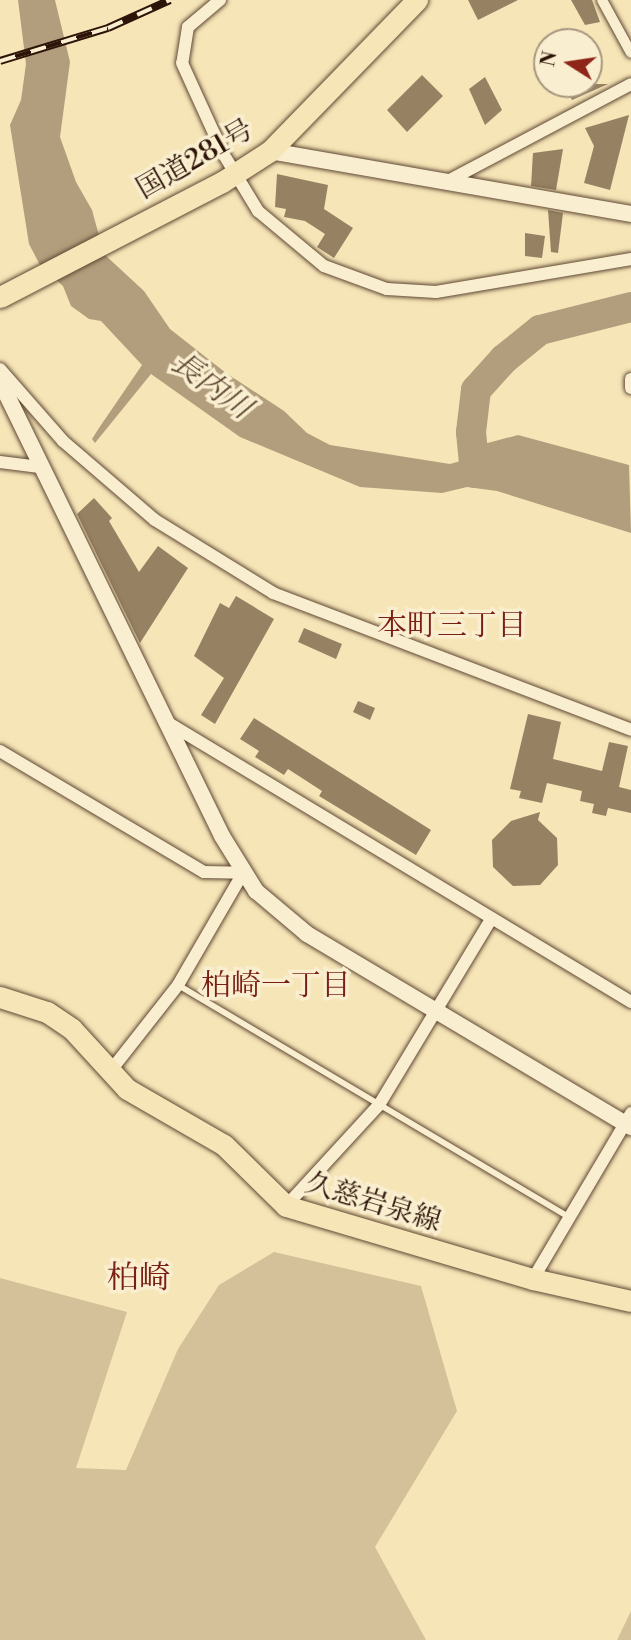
<!DOCTYPE html>
<meta charset="utf-8">
<style>
body{margin:0}
#map{position:relative;width:631px;height:1640px;overflow:hidden;background:#f6e5b7;font-family:"Libre Bodoni","Noto Serif JP",serif}
div>[style]{position:absolute}
.green>*{inset:0;background:#d4c199}
.water>*{inset:0;background:#b29e7c}
.river>*{height:30px;margin:-15px;padding:0 15px;transform-origin:15px;border-radius:15px;background:#b29e7c}
.building>*{inset:0;background:#968163}
.roads{filter:drop-shadow(0 0 2px #5f4834) drop-shadow(0 0 2px #5f4834)}
.service>*{height:6px;margin:-3px;padding:0 3px;transform-origin:3px;border-radius:3px;background:#f9eed0}
.pedestrian>*{height:10px;margin:-5px;padding:0 5px;transform-origin:5px;border-radius:5px;background:#f9eed0}
.minor>*{height:12px;margin:-6px;padding:0 6px;transform-origin:6px;border-radius:6px;background:#f9eed0}
.tertiary>*{height:16px;margin:-8px;padding:0 8px;transform-origin:8px;border-radius:8px;background:#f9eed0}
.primary>*{height:21px;margin:-10.5px;padding:0 10.5px;transform-origin:10.5px;border-radius:10.5px;background:#f6e5b7}
.trunk>*{height:21px;margin:-10.5px;padding:0 10.5px;transform-origin:10.5px;border-radius:10.5px;background:#f6e5b7}
.rail>*{height:8px;margin-top:-4px;transform-origin:0;background:repeating-linear-gradient(90deg,#f9eed0 0 16px,#2d1408 0 32px);box-sizing:border-box;border-block:2px solid #2d1408}
span{translate:-50% -50%;white-space:nowrap;text-align:center;line-height:1.15;-webkit-text-stroke:7px #f9eed0;paint-order:stroke}
.street-label{font-size:28px;color:#2d1408}
.water-label{font-size:30px;color:#624b36;font-style:italic}
.neighbourhood-label{font-size:30px;color:#7a1f14}
.quarter-label{font-size:32px;color:#7a1f14}
.north{position:absolute;left:533px;top:28px;width:70px;height:70px;box-sizing:border-box;background:#f9eed0;border:2px solid #a79780;border-radius:50%;rotate:282deg;font-size:19px;font-weight:700;line-height:28px;text-align:center;color:#2d1408}
.north::after{content:'';display:block;margin:auto;width:24px;height:32px;background:#8f2418;clip-path:polygon(50% 0,100% 100%,50% 72%,0 100%)}
</style>
<div id="map">
<div class="green">
<div style="clip-path:polygon(274px 1252px,421px 1286px,457px 1411px,375px 1547px,426px 1640px,0 1640px,0 1278px,127px 1312px,76px 1468px,126px 1470px,178px 1349px,219px 1285px)"></div>
<div style="clip-path:polygon(631px 1611px,631px 1640px,617px 1640px)"></div>
</div>
<div class="water">
<div style="clip-path:polygon(18px 0,55px 0,70px 62px,60px 137px,76px 182px,92px 210px,104px 254px,144px 291px,170px 329px,226px 373px,284px 411px,307px 433px,330px 445px,450px 464px,464px 460px,484px 444px,518px 435px,629px 465px,631px 533px,497px 491px,467px 487px,442px 493px,360px 487px,240px 437px,151px 374px,95px 443px,92px 439px,99px 428px,142px 365px,101px 321px,89px 319px,71px 306px,63px 286px,40px 265px,29px 244px,10px 125px,21px 100px,26px 64px)"></div>
</div>
<div class="river">
<div style="left:475px;top:473px;width:41px;rotate:-95.6deg"></div>
<div style="left:471px;top:432px;width:42px;rotate:-83.2deg"></div>
<div style="left:476px;top:390px;width:42px;rotate:-47.9deg"></div>
<div style="left:504px;top:359px;width:46px;rotate:-38.9deg"></div>
<div style="left:540px;top:330px;width:94px;rotate:-14.2deg"></div>
</div>
<div class="building">
<div style="clip-path:polygon(468px 0,518px 0,478px 20px)"></div>
<div style="clip-path:polygon(571px 0,592px 0,600px 22px,585px 25px)"></div>
<div style="clip-path:polygon(422px 75px,443px 96px,407px 132px,387px 110px)"></div>
<div style="clip-path:polygon(485px 77px,502px 110px,485px 125px,469px 89px)"></div>
<div style="clip-path:polygon(564px 84px,608px 84px,572px 100px)"></div>
<div style="clip-path:polygon(629px 115px,610px 190px,584px 183px,594px 146px,585px 128px)"></div>
<div style="clip-path:polygon(563px 149px,556px 190px,531px 186px,533px 153px)"></div>
<div style="clip-path:polygon(277px 174px,328px 185px,324px 209px,353px 228px,334px 258px,317px 247px,325px 234px,305px 221px,284px 217px,286px 209px,275px 207px)"></div>
<div style="clip-path:polygon(548px 210px,563px 213px,558px 253px,551px 252px)"></div>
<div style="clip-path:polygon(525px 233px,545px 236px,542px 258px,525px 256px)"></div>
<div style="clip-path:polygon(94px 498px,112px 518px,109px 521px,139px 572px,158px 546px,188px 568px,140px 643px,77px 514px)"></div>
<div style="clip-path:polygon(236px 596px,274px 619px,215px 724px,201px 715px,224px 678px,194px 656px,220px 603px,229px 608px)"></div>
<div style="clip-path:polygon(304px 628px,342px 644px,336px 659px,298px 642px)"></div>
<div style="clip-path:polygon(358px 701px,375px 708px,370px 720px,353px 712px)"></div>
<div style="clip-path:polygon(528px 714px,561px 722px,553px 759px,602px 771px,609px 742px,628px 746px,619px 787px,631px 790px,631px 813px,608px 808px,606px 816px,592px 813px,594px 804px,580px 801px,582px 791px,547px 783px,542px 803px,519px 798px,521px 791px,510px 789px)"></div>
<div style="clip-path:polygon(254px 718px,431px 830px,416px 855px,319px 796px,322px 791px,288px 769px,284px 775px,255px 757px,259px 751px,240px 739px)"></div>
<div style="clip-path:polygon(540px 812px,538px 820px,557px 838px,558px 865px,540px 885px,513px 886px,493px 867px,492px 840px,511px 821px)"></div>
</div>
<div class="roads">
<div class="service">
<div style="left:178px;top:985px;width:454px;rotate:30.7deg"></div>
</div>
<div class="pedestrian">
<div style="left:602px;top:0;width:60px;rotate:61.3deg"></div>
</div>
<div class="minor">
<div style="left:220px;top:0;width:42px;rotate:139.8deg"></div>
<div style="left:188px;top:27px;width:36px;rotate:99deg"></div>
<div style="left:182px;top:63px;width:101px;rotate:65.5deg"></div>
<div style="left:224px;top:155px;width:66px;rotate:58.7deg"></div>
<div style="left:258px;top:211px;width:86px;rotate:39.8deg"></div>
<div style="left:324px;top:266px;width:67px;rotate:20.1deg"></div>
<div style="left:387px;top:289px;width:49px;rotate:3.5deg"></div>
<div style="left:436px;top:292px;width:198px;rotate:-9.6deg"></div>
<div style="left:446px;top:182px;width:209px;rotate:-27.9deg"></div>
<div style="left:0;top:369px;width:96px;rotate:48.8deg"></div>
<div style="left:63px;top:441px;width:121px;rotate:40.7deg"></div>
<div style="left:155px;top:520px;width:139px;rotate:31.7deg"></div>
<div style="left:273px;top:593px;width:383px;rotate:20.9deg"></div>
<div style="left:631px;top:379px;width:9px;rotate:90deg"></div>
<div style="left:0;top:462px;width:40px;rotate:7.1deg"></div>
<div style="left:165px;top:721px;width:544px;rotate:31.09deg"></div>
<div style="left:0;top:751px;width:237px;rotate:30.7deg"></div>
<div style="left:204px;top:872px;width:39px;rotate:1deg"></div>
<div style="left:112px;top:1069px;width:107px;rotate:-51.8deg"></div>
<div style="left:178px;top:985px;width:129px;rotate:-59.9deg"></div>
<div style="left:286px;top:1206px;width:137px;rotate:-47.4deg"></div>
<div style="left:379px;top:1105px;width:218px;rotate:-58.9deg"></div>
<div style="left:533px;top:1279px;width:193px;rotate:-59.4deg"></div>
</div>
<div class="tertiary">
<div style="left:270px;top:151px;width:366px;rotate:9.9deg"></div>
<div style="left:0;top:381px;width:506px;rotate:63.99deg"></div>
<div style="left:222px;top:836px;width:65px;rotate:58.3deg"></div>
<div style="left:256px;top:891px;width:67px;rotate:40.1deg"></div>
<div style="left:307px;top:934px;width:377px;rotate:30.8deg"></div>
</div>
<div class="primary">
<div style="left:0;top:997px;width:49px;rotate:17.7deg"></div>
<div style="left:47px;top:1012px;width:30px;rotate:34deg"></div>
<div style="left:72px;top:1029px;width:81px;rotate:47.5deg"></div>
<div style="left:127px;top:1089px;width:112px;rotate:30deg"></div>
<div style="left:224px;top:1145px;width:87px;rotate:44.5deg"></div>
<div style="left:286px;top:1206px;width:258px;rotate:16.5deg"></div>
<div style="left:533px;top:1279px;width:100px;rotate:12.7deg"></div>
</div>
<div class="trunk">
<div style="left:0;top:297px;width:250px;rotate:-27.4deg"></div>
<div style="left:222px;top:182px;width:57px;rotate:-32.9deg"></div>
<div style="left:270px;top:151px;width:211px;rotate:-45.8deg"></div>
</div>
</div>
<div class="rail">
<div style="left:0;top:61px;width:113px;rotate:-17deg"></div>
<div style="left:108px;top:28px;width:68px;rotate:-24.3deg"></div>
</div>
<div class="street-label">
<span style="left:195px;top:160px;rotate:-30deg">国道281号</span>
<span style="left:373px;top:1203px;rotate:17deg">久慈岩泉線</span>
</div>
<div class="water-label">
<span style="left:211px;top:386px;rotate:36deg">長内川</span>
</div>
<div class="neighbourhood-label">
<span style="left:452px;top:626px">本町三丁目</span>
<span style="left:276px;top:986px">柏崎一丁目</span>
</div>
<div class="quarter-label">
<span style="left:139px;top:1278px">柏崎</span>
</div>
<div class="north">N</div>
</div>
